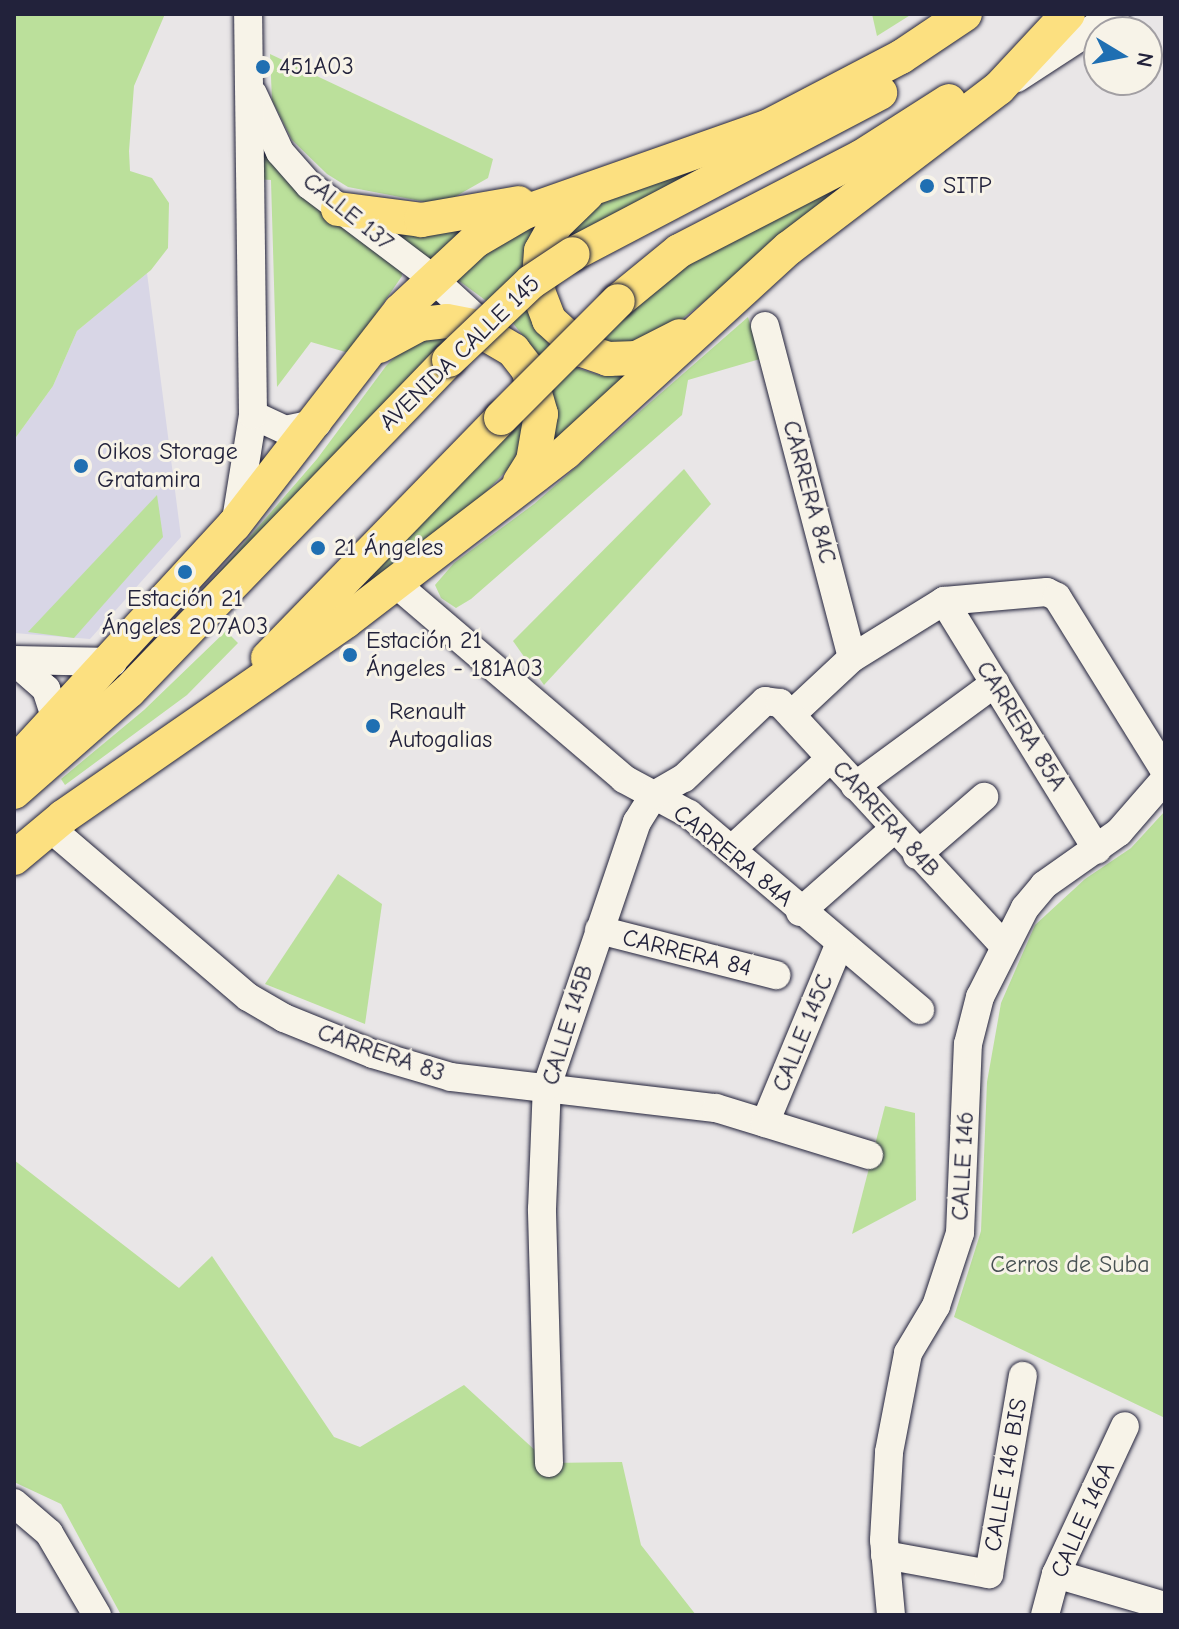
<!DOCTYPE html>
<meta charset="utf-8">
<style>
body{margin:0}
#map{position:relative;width:1179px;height:1629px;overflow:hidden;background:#e9e6e7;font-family:"Comic Neue",sans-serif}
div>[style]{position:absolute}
.built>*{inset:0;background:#d8d6e6}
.green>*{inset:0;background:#bbe09b}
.roads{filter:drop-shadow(0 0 2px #22223b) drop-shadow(0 0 2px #22223b)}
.minor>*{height:28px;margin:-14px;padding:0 14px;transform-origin:14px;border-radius:14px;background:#f7f3e8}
.major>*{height:34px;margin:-17px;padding:0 17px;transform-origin:17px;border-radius:17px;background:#fce080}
.bridges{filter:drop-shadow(0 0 2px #22223b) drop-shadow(0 0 2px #22223b)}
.major-bridge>*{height:34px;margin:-17px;padding:0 17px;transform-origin:17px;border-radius:17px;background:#fce080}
.dots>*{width:22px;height:22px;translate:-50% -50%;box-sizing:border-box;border:4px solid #f7f3e8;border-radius:50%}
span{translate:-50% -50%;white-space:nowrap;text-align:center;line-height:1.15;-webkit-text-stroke:6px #f7f3e8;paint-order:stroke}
.poi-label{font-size:24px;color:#22223b}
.left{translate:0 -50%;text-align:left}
.street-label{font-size:24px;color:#22223b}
.park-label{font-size:24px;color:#485253}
.frame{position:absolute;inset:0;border:16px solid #22223b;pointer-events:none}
.north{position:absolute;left:1083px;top:16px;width:80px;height:80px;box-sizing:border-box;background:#f7f3e8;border:2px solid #a29fa3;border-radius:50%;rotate:100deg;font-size:22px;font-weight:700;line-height:32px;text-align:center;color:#22223b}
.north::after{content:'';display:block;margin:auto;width:28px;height:36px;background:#1f6fb2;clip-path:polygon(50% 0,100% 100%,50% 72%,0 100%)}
</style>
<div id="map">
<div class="built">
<div style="clip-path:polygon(147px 273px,181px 537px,90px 639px,14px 633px,14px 440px,53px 386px,77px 331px)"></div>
</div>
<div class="green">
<div style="clip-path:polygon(14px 14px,165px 14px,134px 86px,129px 151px,130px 171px,152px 178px,169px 203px,168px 248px,151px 270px,77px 331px,53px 386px,14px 440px)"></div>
<div style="clip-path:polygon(872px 14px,912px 14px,877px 36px)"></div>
<div style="clip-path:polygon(270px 54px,493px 159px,488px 178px,451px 199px,426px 202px,348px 187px,327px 174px,292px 140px,272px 100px)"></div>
<div style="clip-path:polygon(251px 132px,303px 192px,401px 269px,402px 276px,349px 353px,311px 342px,277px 387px,271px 180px,255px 179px)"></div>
<div style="clip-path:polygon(745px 148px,554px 251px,581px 215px,610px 198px)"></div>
<div style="clip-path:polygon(871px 172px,669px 329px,645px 342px,595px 344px,618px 318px,710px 246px)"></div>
<div style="clip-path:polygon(539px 217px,536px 325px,554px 352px,577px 368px,602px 376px,636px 375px,543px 457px,543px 360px,507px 316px,451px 275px)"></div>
<div style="clip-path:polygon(472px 228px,430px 261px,392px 232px)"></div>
<div style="clip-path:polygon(748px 317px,760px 359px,688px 380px,682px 415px,471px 599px,456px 608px,441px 598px,435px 585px,454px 563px,534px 504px)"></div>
<div style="clip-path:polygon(461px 332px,122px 684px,317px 459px,386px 366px,407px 345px)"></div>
<div style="clip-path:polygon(530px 407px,514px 463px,481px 497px,314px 629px)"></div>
<div style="clip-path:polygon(684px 469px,711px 504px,544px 685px,513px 641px)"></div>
<div style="clip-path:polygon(157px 495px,163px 537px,74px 638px,28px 632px)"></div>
<div style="clip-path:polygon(226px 631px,238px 643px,187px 695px,65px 785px,61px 779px,144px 710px)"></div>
<div style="clip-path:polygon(1165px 811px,1165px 1418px,954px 1317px,981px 1231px,987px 1082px,1001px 1003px,1035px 925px,1085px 879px,1131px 848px)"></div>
<div style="clip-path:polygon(338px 874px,382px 904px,365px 1024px,265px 984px)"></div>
<div style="clip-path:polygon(885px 1106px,915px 1113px,916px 1200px,852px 1234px)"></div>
<div style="clip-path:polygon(14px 1160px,179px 1288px,212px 1256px,334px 1437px,360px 1447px,464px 1385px,549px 1463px,622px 1462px,641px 1545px,696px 1615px,121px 1615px,61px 1504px,14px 1482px)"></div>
</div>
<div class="roads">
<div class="minor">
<div style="left:1017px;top:78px;width:117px;rotate:-33.1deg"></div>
<div style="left:253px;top:94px;width:64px;rotate:65deg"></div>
<div style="left:280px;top:152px;width:44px;rotate:48.7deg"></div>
<div style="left:309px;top:185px;width:153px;rotate:37deg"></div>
<div style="left:431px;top:277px;width:81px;rotate:42.5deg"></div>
<div style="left:765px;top:326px;width:343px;rotate:75.3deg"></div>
<div style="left:253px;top:415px;width:35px;rotate:25deg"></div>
<div style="left:285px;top:430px;width:33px;rotate:-12deg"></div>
<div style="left:236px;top:520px;width:106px;rotate:-80.8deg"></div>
<div style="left:253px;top:415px;width:401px;rotate:-90.7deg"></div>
<div style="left:396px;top:584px;width:300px;rotate:40.5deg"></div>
<div style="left:624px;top:779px;width:74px;rotate:28.3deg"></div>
<div style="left:689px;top:814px;width:303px;rotate:40.3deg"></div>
<div style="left:944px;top:601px;width:292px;rotate:58.4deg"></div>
<div style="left:14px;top:660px;width:99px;rotate:1.2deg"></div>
<div style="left:14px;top:661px;width:43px;rotate:41.2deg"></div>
<div style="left:46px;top:689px;width:33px;rotate:72deg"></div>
<div style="left:792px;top:714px;width:82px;rotate:-43deg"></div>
<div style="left:852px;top:658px;width:108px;rotate:-31.8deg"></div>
<div style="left:944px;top:601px;width:103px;rotate:-5deg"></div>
<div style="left:1047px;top:592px;width:11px;rotate:27deg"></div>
<div style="left:1057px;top:597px;width:205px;rotate:58.2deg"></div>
<div style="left:855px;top:786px;width:174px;rotate:-36.3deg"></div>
<div style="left:50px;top:828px;width:260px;rotate:40.5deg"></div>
<div style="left:248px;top:997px;width:42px;rotate:30.3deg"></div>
<div style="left:284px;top:1018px;width:96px;rotate:22deg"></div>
<div style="left:373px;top:1054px;width:81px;rotate:16.4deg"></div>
<div style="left:451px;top:1077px;width:267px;rotate:6.7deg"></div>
<div style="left:716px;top:1108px;width:160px;rotate:17.1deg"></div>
<div style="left:732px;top:849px;width:134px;rotate:-42.6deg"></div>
<div style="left:917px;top:855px;width:89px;rotate:-40.9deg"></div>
<div style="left:800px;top:912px;width:125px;rotate:-41.4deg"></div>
<div style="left:599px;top:930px;width:183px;rotate:14.3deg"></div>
<div style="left:765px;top:1123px;width:195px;rotate:-67.4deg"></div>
<div style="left:549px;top:1463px;width:254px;rotate:-91.6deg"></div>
<div style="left:542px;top:1209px;width:123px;rotate:-87.7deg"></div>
<div style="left:547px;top:1086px;width:279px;rotate:-71.2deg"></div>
<div style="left:637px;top:822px;width:32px;rotate:-58deg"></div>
<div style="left:654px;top:795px;width:34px;rotate:-30deg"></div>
<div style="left:684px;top:778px;width:112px;rotate:-43.5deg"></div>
<div style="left:765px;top:701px;width:15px;rotate:8deg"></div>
<div style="left:780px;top:703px;width:329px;rotate:47.3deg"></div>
<div style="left:14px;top:1503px;width:46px;rotate:40.6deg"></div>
<div style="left:49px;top:1533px;width:95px;rotate:59.7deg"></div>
<div style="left:885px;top:1555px;width:106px;rotate:10.4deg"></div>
<div style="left:989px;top:1574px;width:201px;rotate:-80.3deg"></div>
<div style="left:1056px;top:1574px;width:114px;rotate:16.4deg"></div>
<div style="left:891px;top:1615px;width:75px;rotate:-95.3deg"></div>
<div style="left:884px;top:1540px;width:88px;rotate:-86.7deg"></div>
<div style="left:889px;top:1452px;width:101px;rotate:-79.1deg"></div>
<div style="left:908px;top:1353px;width:55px;rotate:-59.2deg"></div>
<div style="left:936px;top:1306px;width:77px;rotate:-71.8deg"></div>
<div style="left:960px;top:1233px;width:189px;rotate:-87.6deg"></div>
<div style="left:968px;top:1044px;width:49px;rotate:-75.7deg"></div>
<div style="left:980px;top:997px;width:100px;rotate:-63.2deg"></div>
<div style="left:1025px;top:908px;width:30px;rotate:-50deg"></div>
<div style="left:1044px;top:885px;width:92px;rotate:-35.2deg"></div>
<div style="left:1119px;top:832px;width:70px;rotate:-49deg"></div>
<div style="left:1045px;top:1615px;width:42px;rotate:-75deg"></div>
<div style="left:1056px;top:1574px;width:163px;rotate:-65deg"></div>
</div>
<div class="major">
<div style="left:587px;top:194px;width:43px;rotate:135.9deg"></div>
<div style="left:556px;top:224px;width:31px;rotate:119deg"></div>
<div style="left:541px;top:251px;width:40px;rotate:94.3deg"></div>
<div style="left:538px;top:291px;width:31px;rotate:69deg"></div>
<div style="left:549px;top:320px;width:45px;rotate:42.3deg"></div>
<div style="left:582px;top:350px;width:28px;rotate:19deg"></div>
<div style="left:608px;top:359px;width:29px;rotate:-2deg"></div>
<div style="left:637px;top:358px;width:48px;rotate:-27.1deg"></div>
<div style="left:338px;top:209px;width:84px;rotate:7.5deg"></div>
<div style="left:421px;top:220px;width:99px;rotate:-9.8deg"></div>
<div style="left:573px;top:254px;width:347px;rotate:-27.7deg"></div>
<div style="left:618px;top:301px;width:79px;rotate:-39.3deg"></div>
<div style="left:679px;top:251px;width:205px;rotate:-27.3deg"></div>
<div style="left:861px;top:157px;width:104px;rotate:-32.5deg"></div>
<div style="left:379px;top:346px;width:47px;rotate:-28.2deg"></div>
<div style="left:420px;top:324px;width:27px;rotate:-6deg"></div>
<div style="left:447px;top:321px;width:25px;rotate:11deg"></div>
<div style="left:472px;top:326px;width:48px;rotate:30.3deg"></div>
<div style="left:513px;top:350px;width:24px;rotate:52deg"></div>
<div style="left:528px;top:369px;width:47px;rotate:73.9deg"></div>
<div style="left:541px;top:414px;width:48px;rotate:99.7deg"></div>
<div style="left:533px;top:461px;width:25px;rotate:122deg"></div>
<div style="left:268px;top:658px;width:334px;rotate:-45.8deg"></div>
<div style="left:14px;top:764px;width:325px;rotate:-47.4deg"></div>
<div style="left:234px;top:525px;width:271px;rotate:-52.2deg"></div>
<div style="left:400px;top:311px;width:103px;rotate:-43deg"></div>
<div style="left:475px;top:241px;width:58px;rotate:-30.1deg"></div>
<div style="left:525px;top:212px;width:256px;rotate:-19.4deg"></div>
<div style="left:767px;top:127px;width:151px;rotate:-27.6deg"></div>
<div style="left:901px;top:57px;width:77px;rotate:-33.9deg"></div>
<div style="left:14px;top:792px;width:153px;rotate:-41.3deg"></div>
<div style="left:129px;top:691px;width:460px;rotate:-46deg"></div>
<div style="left:14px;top:858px;width:64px;rotate:-39.9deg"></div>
<div style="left:63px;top:817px;width:344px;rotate:-34.7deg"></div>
<div style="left:346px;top:621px;width:277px;rotate:-37.5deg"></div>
<div style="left:566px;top:452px;width:302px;rotate:-42.5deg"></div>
<div style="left:789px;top:248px;width:264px;rotate:-37.3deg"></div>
<div style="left:999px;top:88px;width:101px;rotate:-47deg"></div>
</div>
</div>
<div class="bridges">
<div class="major-bridge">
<div style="left:449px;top:360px;width:113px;rotate:-43.6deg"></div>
<div style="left:531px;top:282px;width:50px;rotate:-33.7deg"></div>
<div style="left:501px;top:418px;width:165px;rotate:-45deg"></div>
</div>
</div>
<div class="dots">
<div style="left:263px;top:67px;background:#1f6fb2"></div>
<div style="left:927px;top:186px;background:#1f6fb2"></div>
<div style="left:81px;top:466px;background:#1f6fb2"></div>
<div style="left:318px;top:548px;background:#1f6fb2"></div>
<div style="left:185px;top:572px;background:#1f6fb2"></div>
<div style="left:350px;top:655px;background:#1f6fb2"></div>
<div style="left:373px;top:726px;background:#1f6fb2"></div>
</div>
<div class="poi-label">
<span class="left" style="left:279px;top:67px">451A03</span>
<span class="left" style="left:943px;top:186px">SITP</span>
<span class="left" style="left:97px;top:466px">Oikos Storage<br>Gratamira</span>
<span class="left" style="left:334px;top:548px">21 Ángeles</span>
<span style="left:185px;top:613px">Estación 21<br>Ángeles 207A03</span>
<span class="left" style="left:366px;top:655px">Estación 21<br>Ángeles - 181A03</span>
<span class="left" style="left:389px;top:726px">Renault<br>Autogalias</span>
</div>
<div class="street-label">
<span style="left:348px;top:212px;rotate:39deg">CALLE 137</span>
<span style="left:460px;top:353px;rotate:-44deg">AVENIDA CALLE 145</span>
<span style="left:809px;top:492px;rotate:75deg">CARRERA 84C</span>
<span style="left:1021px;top:726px;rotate:58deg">CARRERA 85A</span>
<span style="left:886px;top:819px;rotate:48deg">CARRERA 84B</span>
<span style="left:733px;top:856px;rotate:39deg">CARRERA 84A</span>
<span style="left:687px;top:953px;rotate:14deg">CARRERA 84</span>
<span style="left:568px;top:1025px;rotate:-73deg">CALLE 145B</span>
<span style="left:803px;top:1033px;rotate:-68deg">CALLE 145C</span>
<span style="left:381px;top:1053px;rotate:19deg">CARRERA 83</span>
<span style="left:963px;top:1166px;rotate:-87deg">CALLE 146</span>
<span style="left:1006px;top:1475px;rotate:-80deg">CALLE 146 BIS</span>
<span style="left:1083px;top:1520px;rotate:-66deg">CALLE 146A</span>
</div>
<div class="park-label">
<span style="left:1070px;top:1265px">Cerros de Suba</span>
</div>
<div class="frame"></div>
<div class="north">N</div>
</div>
